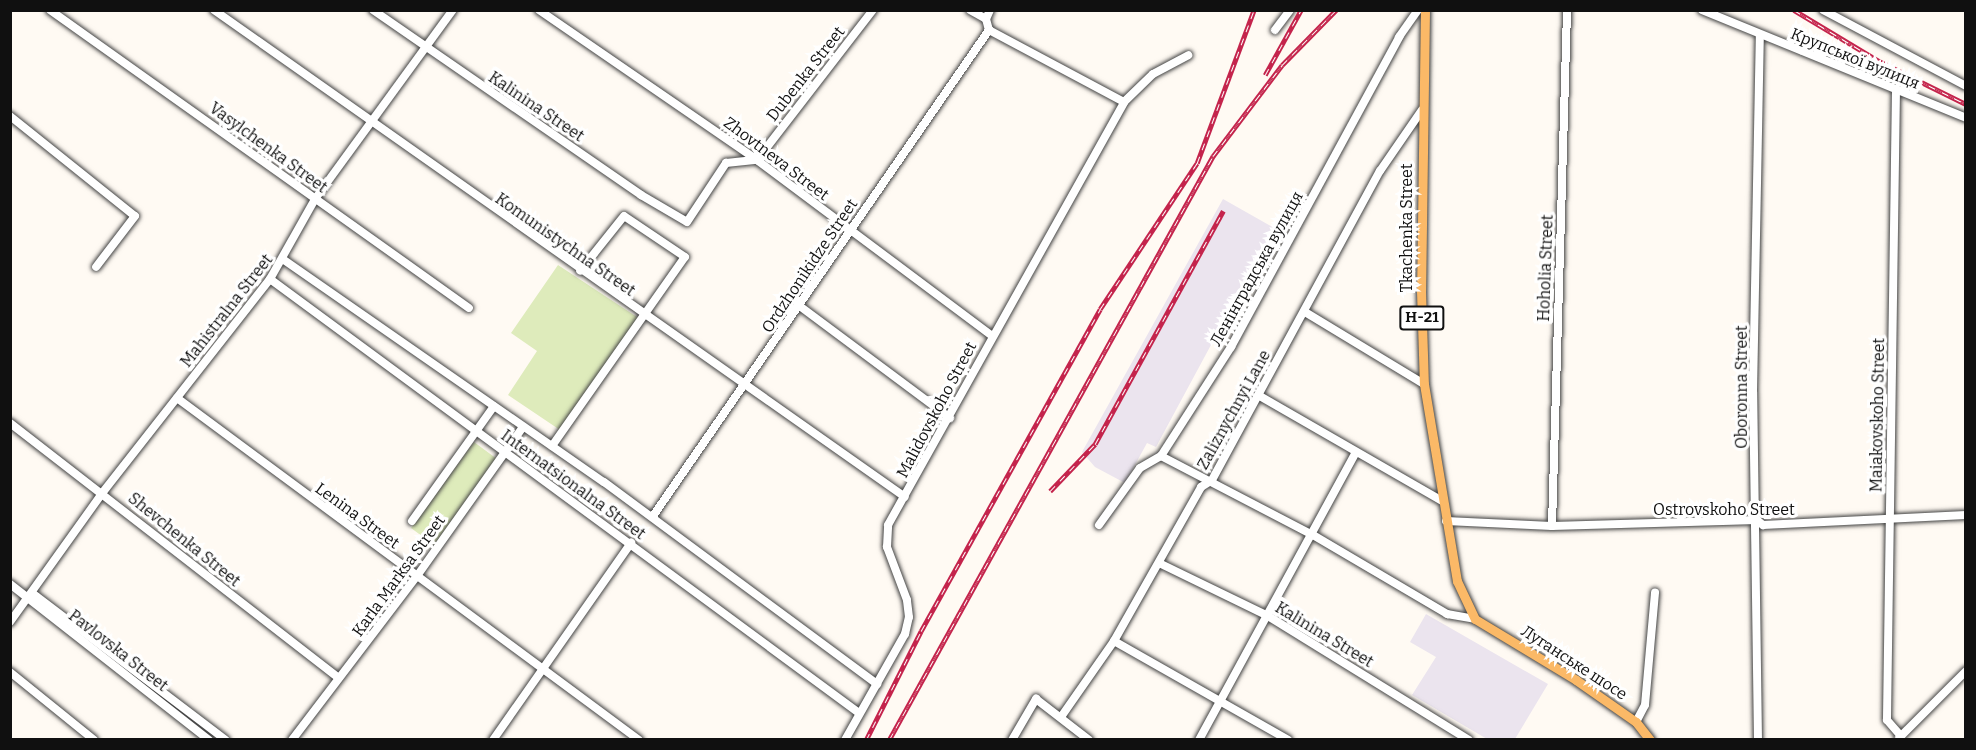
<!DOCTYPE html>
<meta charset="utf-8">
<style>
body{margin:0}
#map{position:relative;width:1976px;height:750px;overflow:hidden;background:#fffaf3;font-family:Bitter,serif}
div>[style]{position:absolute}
.industrial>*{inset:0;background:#ebe4ee}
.green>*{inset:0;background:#deebbb}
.roads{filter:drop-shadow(0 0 2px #434343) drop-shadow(0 0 2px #434343)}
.minor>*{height:8px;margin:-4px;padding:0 4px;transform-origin:4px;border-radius:4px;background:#fff}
.major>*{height:9px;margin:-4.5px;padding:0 4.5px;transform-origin:4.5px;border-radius:4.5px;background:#fbb967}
.rail>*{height:4.5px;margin-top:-2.25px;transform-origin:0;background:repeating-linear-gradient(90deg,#fff 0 7px,#c4244c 0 14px);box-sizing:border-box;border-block:2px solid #c4244c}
span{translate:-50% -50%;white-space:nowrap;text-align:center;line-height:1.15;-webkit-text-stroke:6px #fff;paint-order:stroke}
.shield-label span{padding:2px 4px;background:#fff;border:2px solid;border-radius:4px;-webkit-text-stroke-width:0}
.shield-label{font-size:15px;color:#101010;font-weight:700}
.street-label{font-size:16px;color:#101010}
.frame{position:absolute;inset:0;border:12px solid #101010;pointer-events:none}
</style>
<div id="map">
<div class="industrial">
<div style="clip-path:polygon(1223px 199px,1274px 228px,1156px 447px,1147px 443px,1125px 483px,1095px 467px,1082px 452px)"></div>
<div style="clip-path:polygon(1426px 614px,1548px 684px,1515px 739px,1487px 739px,1412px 695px,1436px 657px,1410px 642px)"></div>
</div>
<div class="green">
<div style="clip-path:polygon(558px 265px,640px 319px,560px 430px,508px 395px,537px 351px,511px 333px)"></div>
<div style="clip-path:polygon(474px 442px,497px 459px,434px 545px,411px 528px)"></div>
</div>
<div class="roads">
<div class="minor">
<div style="left:50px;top:10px;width:514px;rotate:35.42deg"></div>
<div style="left:214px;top:10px;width:845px;rotate:35.18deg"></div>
<div style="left:373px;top:10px;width:326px;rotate:34.6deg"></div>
<div style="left:641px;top:195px;width:53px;rotate:30.4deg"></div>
<div style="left:687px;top:222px;width:71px;rotate:-56.5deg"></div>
<div style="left:726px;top:163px;width:31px;rotate:-6deg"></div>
<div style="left:757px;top:160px;width:190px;rotate:-52.3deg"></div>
<div style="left:539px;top:10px;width:265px;rotate:34.5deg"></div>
<div style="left:757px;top:160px;width:294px;rotate:36.8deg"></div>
<div style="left:970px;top:10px;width:18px;rotate:29deg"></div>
<div style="left:986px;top:19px;width:11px;rotate:75deg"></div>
<div style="left:989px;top:30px;width:153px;rotate:28.1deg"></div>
<div style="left:1702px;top:10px;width:285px;rotate:22.2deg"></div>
<div style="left:1823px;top:10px;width:162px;rotate:28deg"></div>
<div style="left:986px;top:19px;width:10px;rotate:-66deg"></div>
<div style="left:1275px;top:30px;width:25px;rotate:-53deg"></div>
<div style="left:1896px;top:89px;width:631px;rotate:90.82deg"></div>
<div style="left:1887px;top:720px;width:21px;rotate:49deg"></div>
<div style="left:10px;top:116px;width:160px;rotate:38.7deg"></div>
<div style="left:135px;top:216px;width:64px;rotate:127.4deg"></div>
<div style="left:284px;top:260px;width:389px;rotate:34.8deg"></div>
<div style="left:604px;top:482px;width:340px;rotate:36.5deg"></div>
<div style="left:270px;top:279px;width:732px;rotate:36.38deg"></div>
<div style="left:801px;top:307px;width:186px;rotate:36.7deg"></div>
<div style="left:1305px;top:312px;width:139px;rotate:31.2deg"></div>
<div style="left:1258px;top:395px;width:212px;rotate:29.9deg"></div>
<div style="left:177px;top:398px;width:575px;rotate:36.51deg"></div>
<div style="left:10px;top:423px;width:416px;rotate:37.8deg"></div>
<div style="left:552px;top:446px;width:231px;rotate:-54.9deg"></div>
<div style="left:685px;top:257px;width:73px;rotate:-146.1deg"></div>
<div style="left:624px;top:216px;width:70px;rotate:128.7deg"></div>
<div style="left:1161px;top:456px;width:171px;rotate:27.5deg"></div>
<div style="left:1313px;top:535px;width:156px;rotate:30.5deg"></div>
<div style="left:1447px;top:614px;width:28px;rotate:10deg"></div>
<div style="left:653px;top:516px;width:591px;rotate:-55.34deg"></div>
<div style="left:412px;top:521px;width:141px;rotate:-54.5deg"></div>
<div style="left:1446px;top:521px;width:106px;rotate:2.7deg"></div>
<div style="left:1552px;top:526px;width:205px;rotate:-1.7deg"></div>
<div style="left:1757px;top:520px;width:8px;rotate:40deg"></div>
<div style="left:1763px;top:525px;width:203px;rotate:-2.8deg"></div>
<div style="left:1099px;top:525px;width:70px;rotate:-54.3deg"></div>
<div style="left:1140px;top:468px;width:24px;rotate:-30deg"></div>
<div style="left:1161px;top:456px;width:130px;rotate:-57.3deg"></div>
<div style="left:1231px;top:347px;width:353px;rotate:-61.5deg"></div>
<div style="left:1399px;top:37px;width:33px;rotate:-55deg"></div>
<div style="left:1552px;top:526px;width:516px;rotate:-88.33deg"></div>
<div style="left:1159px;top:563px;width:121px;rotate:25.9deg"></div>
<div style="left:1268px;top:616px;width:236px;rotate:31.7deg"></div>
<div style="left:10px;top:584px;width:253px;rotate:38.1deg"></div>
<div style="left:32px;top:593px;width:243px;rotate:37.2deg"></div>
<div style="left:10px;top:622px;width:160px;rotate:-54.4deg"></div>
<div style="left:103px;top:492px;width:271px;rotate:-51.9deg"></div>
<div style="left:270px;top:279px;width:92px;rotate:-60.6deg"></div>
<div style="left:315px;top:199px;width:234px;rotate:-53.9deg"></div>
<div style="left:1114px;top:641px;width:200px;rotate:29.6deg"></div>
<div style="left:10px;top:672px;width:108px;rotate:39deg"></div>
<div style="left:1061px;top:717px;width:93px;rotate:-55.1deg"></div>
<div style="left:1114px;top:641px;width:177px;rotate:-60.5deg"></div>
<div style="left:1201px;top:487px;width:13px;rotate:-32deg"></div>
<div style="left:1212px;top:480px;width:352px;rotate:-61.5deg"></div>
<div style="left:1380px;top:171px;width:74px;rotate:-55.5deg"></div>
<div style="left:1636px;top:722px;width:19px;rotate:-62deg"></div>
<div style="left:1645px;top:705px;width:113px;rotate:-84.9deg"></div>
<div style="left:1899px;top:738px;width:95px;rotate:-45deg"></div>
<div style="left:292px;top:740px;width:206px;rotate:-52.7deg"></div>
<div style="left:417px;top:576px;width:183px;rotate:-54.6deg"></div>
<div style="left:493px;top:740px;width:241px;rotate:-55deg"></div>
<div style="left:845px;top:740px;width:122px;rotate:-60.5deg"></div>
<div style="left:905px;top:634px;width:17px;rotate:-77deg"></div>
<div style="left:909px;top:617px;width:17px;rotate:-97deg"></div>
<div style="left:907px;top:600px;width:57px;rotate:-110.7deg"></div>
<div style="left:887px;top:547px;width:22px;rotate:-87deg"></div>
<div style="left:888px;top:525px;width:484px;rotate:-60.8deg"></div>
<div style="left:1124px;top:102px;width:40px;rotate:-44deg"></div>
<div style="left:1153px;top:74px;width:40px;rotate:-28deg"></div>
<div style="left:1012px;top:740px;width:48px;rotate:-59.7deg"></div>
<div style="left:1036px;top:699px;width:67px;rotate:37.7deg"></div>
<div style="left:1199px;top:740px;width:328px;rotate:-61.4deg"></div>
<div style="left:1758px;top:740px;width:348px;rotate:-90.8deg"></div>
<div style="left:1753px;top:392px;width:356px;rotate:-88.9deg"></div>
</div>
<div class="major">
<div style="left:1425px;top:10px;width:281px;rotate:90.8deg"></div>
<div style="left:1421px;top:291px;width:93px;rotate:88.2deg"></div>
<div style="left:1424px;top:384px;width:200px;rotate:80.5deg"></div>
<div style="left:1457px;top:581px;width:42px;rotate:64.7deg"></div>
<div style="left:1475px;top:619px;width:118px;rotate:31.1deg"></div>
<div style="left:1576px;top:680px;width:73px;rotate:35deg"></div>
<div style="left:1636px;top:722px;width:23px;rotate:52deg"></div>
</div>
</div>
<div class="rail">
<div style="left:1794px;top:10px;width:99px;rotate:31deg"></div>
<div style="left:1879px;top:61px;width:97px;rotate:26.3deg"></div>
<div style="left:1265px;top:75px;width:74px;rotate:-61deg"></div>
<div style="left:1050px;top:491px;width:65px;rotate:-46.2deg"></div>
<div style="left:1095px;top:444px;width:266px;rotate:-61.2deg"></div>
<div style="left:866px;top:740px;width:122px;rotate:-63.2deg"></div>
<div style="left:921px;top:631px;width:368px;rotate:-60.9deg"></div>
<div style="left:1100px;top:309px;width:175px;rotate:-56.4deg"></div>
<div style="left:1197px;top:163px;width:163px;rotate:-69.6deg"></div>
<div style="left:889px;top:740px;width:668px;rotate:-60.98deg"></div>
<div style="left:1213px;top:156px;width:114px;rotate:-52.8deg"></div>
<div style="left:1282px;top:65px;width:77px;rotate:-45.5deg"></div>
</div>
<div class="shield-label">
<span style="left:1422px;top:318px">Н-21</span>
</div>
<div class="street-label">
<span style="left:1855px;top:59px;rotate:22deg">Крупської вулиця</span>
<span style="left:806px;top:74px;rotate:-52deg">Dubenka Street</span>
<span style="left:536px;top:107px;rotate:34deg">Kalinina Street</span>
<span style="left:268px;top:148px;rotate:36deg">Vasylchenka Street</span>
<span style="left:776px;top:159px;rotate:37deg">Zhovtneva Street</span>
<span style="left:1407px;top:228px;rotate:-90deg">Tkachenka Street</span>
<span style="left:565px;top:245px;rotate:35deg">Komunistychna Street</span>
<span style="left:810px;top:266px;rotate:-56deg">Ordzhonikidze Street</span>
<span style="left:1546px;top:268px;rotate:-88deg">Hoholia Street</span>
<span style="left:1257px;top:269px;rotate:-61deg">Ленінградська вулиця</span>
<span style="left:227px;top:311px;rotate:-52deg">Mahistralna Street</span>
<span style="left:1742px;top:387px;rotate:-90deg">Oboronna Street</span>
<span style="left:937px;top:410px;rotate:-62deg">Malidovskoho Street</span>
<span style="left:1234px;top:410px;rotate:-61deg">Zaliznychnyi Lane</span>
<span style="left:1878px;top:415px;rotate:-89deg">Maiakovskoho Street</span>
<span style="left:573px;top:485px;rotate:36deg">Internatsionalna Street</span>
<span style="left:1724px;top:510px">Ostrovskoho Street</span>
<span style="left:357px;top:516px;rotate:36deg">Lenina Street</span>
<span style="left:184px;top:540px;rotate:39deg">Shevchenka Street</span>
<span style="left:399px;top:576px;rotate:-54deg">Karla Marksa Street</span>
<span style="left:1324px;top:635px;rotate:31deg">Kalinina Street</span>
<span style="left:118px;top:651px;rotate:38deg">Pavlovska Street</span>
<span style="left:1574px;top:663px;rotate:33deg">Луганське шосе</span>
</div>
<div class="frame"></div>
</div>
